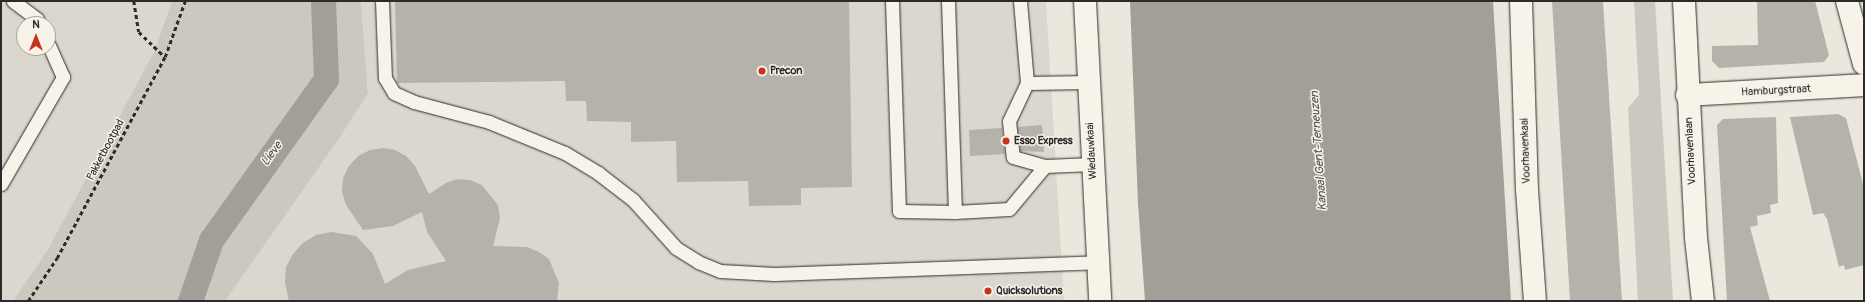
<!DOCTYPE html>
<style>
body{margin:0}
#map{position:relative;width:1865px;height:302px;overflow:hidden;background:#ebe7dd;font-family:Pangolin,sans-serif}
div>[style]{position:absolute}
.built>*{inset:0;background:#dbd7ce}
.green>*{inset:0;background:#cbc8bf}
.water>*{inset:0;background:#a29f98}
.canal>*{height:25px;margin:-12.5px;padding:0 12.5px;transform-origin:12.5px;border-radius:12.5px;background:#a29f98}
.building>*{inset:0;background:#b5b2ab}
.path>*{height:2.5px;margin-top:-1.25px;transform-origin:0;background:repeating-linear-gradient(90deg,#2b2b2b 0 4px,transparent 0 7px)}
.roads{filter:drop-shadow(0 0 1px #2b2b2b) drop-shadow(0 0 1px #2b2b2b)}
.lane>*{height:13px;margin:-6.5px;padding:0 6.5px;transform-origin:6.5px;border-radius:6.5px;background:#f7f3e8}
.street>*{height:22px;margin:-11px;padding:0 11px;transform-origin:11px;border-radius:11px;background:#f7f3e8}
.secondary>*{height:22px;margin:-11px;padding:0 11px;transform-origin:11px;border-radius:11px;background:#f7f3e8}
.dots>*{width:11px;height:11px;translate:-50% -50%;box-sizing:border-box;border:2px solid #f7f3e8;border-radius:50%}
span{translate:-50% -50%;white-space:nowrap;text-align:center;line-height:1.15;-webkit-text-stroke:3px #f7f3e8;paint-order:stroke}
.poi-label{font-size:11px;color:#2b2b2b;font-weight:700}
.left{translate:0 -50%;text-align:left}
.street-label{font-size:11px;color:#2b2b2b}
.water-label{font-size:12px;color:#555451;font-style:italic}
.frame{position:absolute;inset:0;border:2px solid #2b2b2b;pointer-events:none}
.north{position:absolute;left:16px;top:16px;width:40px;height:40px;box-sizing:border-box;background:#f7f3e8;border:1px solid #a5a39c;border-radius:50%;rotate:0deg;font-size:11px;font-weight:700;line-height:16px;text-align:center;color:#2b2b2b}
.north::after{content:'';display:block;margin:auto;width:14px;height:18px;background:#c8321e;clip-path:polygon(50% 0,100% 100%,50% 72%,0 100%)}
</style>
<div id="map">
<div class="built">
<div style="clip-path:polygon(evenodd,1px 1px,172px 1px,154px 52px,47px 251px,13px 301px,1px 301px,1px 1px,24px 24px,48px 24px,48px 48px,24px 48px,24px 24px)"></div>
<div style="clip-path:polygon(361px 1px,1046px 1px,1064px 301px,225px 301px,368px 93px)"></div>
</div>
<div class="green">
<div style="clip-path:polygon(172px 1px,361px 1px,368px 93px,340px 137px,225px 301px,13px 301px,47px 251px,154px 52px)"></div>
<div style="clip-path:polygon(1634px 1px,1655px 1px,1673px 301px,1638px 301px,1628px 108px,1639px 95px)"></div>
</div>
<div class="water">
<div style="clip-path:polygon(1130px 1px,1493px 1px,1511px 301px,1145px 301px,1138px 204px)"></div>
</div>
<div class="canal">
<div style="left:190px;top:301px;width:65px;rotate:-71deg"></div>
<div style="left:211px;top:240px;width:198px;rotate:-54.5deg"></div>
<div style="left:326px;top:79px;width:78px;rotate:-92.2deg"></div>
</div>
<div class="building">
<div style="clip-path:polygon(395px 1px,849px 1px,852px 187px,801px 188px,801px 205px,749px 206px,748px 181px,677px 182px,676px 141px,631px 142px,631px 122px,587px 121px,586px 101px,566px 101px,565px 81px,397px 83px)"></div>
<div style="clip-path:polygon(1552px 1px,1603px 1px,1622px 301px,1570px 301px)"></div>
<div style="clip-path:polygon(1757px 1px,1815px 1px,1829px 55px,1824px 62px,1719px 68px,1712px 61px,1712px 46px,1758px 45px)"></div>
<div style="clip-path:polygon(1838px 114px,1846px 118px,1864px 188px,1864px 265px,1845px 270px,1844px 265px,1839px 267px,1827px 219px,1823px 213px,1813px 215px,1790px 117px)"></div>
<div style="clip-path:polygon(1776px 117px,1778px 203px,1770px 205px,1771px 213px,1757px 216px,1758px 225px,1750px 227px,1770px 301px,1727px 301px,1717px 125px,1723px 119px)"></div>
<div style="clip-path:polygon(1042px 125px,1044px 152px,1020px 151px,1018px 127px)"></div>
<div style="clip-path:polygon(1002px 128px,1005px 154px,970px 156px,969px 130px)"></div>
<div style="clip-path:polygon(383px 148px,395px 150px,406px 156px,415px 166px,429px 194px,446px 183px,457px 179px,470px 180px,482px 185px,498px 205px,500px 218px,493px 246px,527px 247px,539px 252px,549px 259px,559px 283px,557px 301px,289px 301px,285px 282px,286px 267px,293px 254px,303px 243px,316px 235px,331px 232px,356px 236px,373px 254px,385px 284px,408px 270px,446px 261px,427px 232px,422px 212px,393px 226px,363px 230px,346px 205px,342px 192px,343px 178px,349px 166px,358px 156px,370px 150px)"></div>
</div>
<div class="path">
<div style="left:134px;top:1px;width:31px;rotate:81deg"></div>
<div style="left:139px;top:32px;width:36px;rotate:44deg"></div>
<div style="left:28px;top:301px;width:52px;rotate:-56deg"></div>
<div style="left:57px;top:258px;width:228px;rotate:-61.8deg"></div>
<div style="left:165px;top:57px;width:59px;rotate:-70.3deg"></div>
</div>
<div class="roads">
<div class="lane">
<div style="left:13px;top:1px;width:30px;rotate:37deg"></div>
<div style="left:37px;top:19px;width:5px;rotate:68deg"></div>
<div style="left:382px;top:1px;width:77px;rotate:87.8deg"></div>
<div style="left:385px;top:78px;width:17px;rotate:59deg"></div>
<div style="left:394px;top:93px;width:22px;rotate:24deg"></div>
<div style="left:414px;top:102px;width:78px;rotate:14.9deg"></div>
<div style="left:489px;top:122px;width:82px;rotate:22.2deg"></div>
<div style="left:565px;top:153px;width:39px;rotate:31deg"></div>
<div style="left:598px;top:173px;width:44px;rotate:37.6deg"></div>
<div style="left:633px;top:200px;width:64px;rotate:48.1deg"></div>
<div style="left:676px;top:248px;width:26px;rotate:32deg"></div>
<div style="left:698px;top:262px;width:24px;rotate:22deg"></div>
<div style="left:720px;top:271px;width:54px;rotate:3.2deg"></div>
<div style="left:774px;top:274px;width:324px;rotate:-2.1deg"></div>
<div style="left:892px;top:1px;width:210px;rotate:88.1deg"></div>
<div style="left:899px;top:211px;width:56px;rotate:1deg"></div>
<div style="left:948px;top:1px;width:211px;rotate:88.1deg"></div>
<div style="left:955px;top:212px;width:54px;rotate:-3.2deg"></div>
<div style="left:1009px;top:209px;width:56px;rotate:-50.1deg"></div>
<div style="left:1045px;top:166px;width:48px;rotate:-2.4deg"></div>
<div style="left:1020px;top:1px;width:82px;rotate:85.1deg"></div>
<div style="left:1027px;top:83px;width:62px;rotate:-0.9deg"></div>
<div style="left:1027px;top:83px;width:42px;rotate:115.3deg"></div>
<div style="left:1009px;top:121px;width:36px;rotate:84deg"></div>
<div style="left:1013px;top:157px;width:33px;rotate:16deg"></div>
<div style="left:1px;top:184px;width:124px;rotate:-59.9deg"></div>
<div style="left:63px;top:77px;width:36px;rotate:-114deg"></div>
</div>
<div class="street">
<div style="left:1521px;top:1px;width:189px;rotate:88.2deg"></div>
<div style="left:1527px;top:190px;width:111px;rotate:85.9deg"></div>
<div style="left:1684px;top:1px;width:237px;rotate:87.1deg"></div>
<div style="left:1696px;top:238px;width:63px;rotate:83.7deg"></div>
<div style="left:1847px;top:1px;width:65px;rotate:74.9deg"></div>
<div style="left:1687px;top:95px;width:177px;rotate:-3.2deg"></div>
</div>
<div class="secondary">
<div style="left:1085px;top:1px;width:300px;rotate:87.1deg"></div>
</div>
</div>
<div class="dots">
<div style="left:762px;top:71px;background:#c8321e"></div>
<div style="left:1006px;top:141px;background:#c8321e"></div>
<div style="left:988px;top:291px;background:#c8321e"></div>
</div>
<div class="poi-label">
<span class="left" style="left:770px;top:71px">Precon</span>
<span class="left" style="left:1014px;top:141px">Esso Express</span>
<span class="left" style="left:996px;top:291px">Quicksolutions</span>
</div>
<div class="street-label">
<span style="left:1776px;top:91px;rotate:-3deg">Hamburgstraat</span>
<span style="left:106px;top:150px;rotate:-62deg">Pakketbootpad</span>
<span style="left:1092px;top:151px;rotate:-93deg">Wiedauwkaai</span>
<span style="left:1526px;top:151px;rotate:-92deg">Voorhavenkaai</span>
<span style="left:1691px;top:151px;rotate:-93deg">Voorhavenlaan</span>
</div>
<div class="water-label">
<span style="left:1319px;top:151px;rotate:-94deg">Kanaal Gent-Terneuzen</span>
<span style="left:272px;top:154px;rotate:-54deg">Lieve</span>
</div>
<div class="frame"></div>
<div class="north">N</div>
</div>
